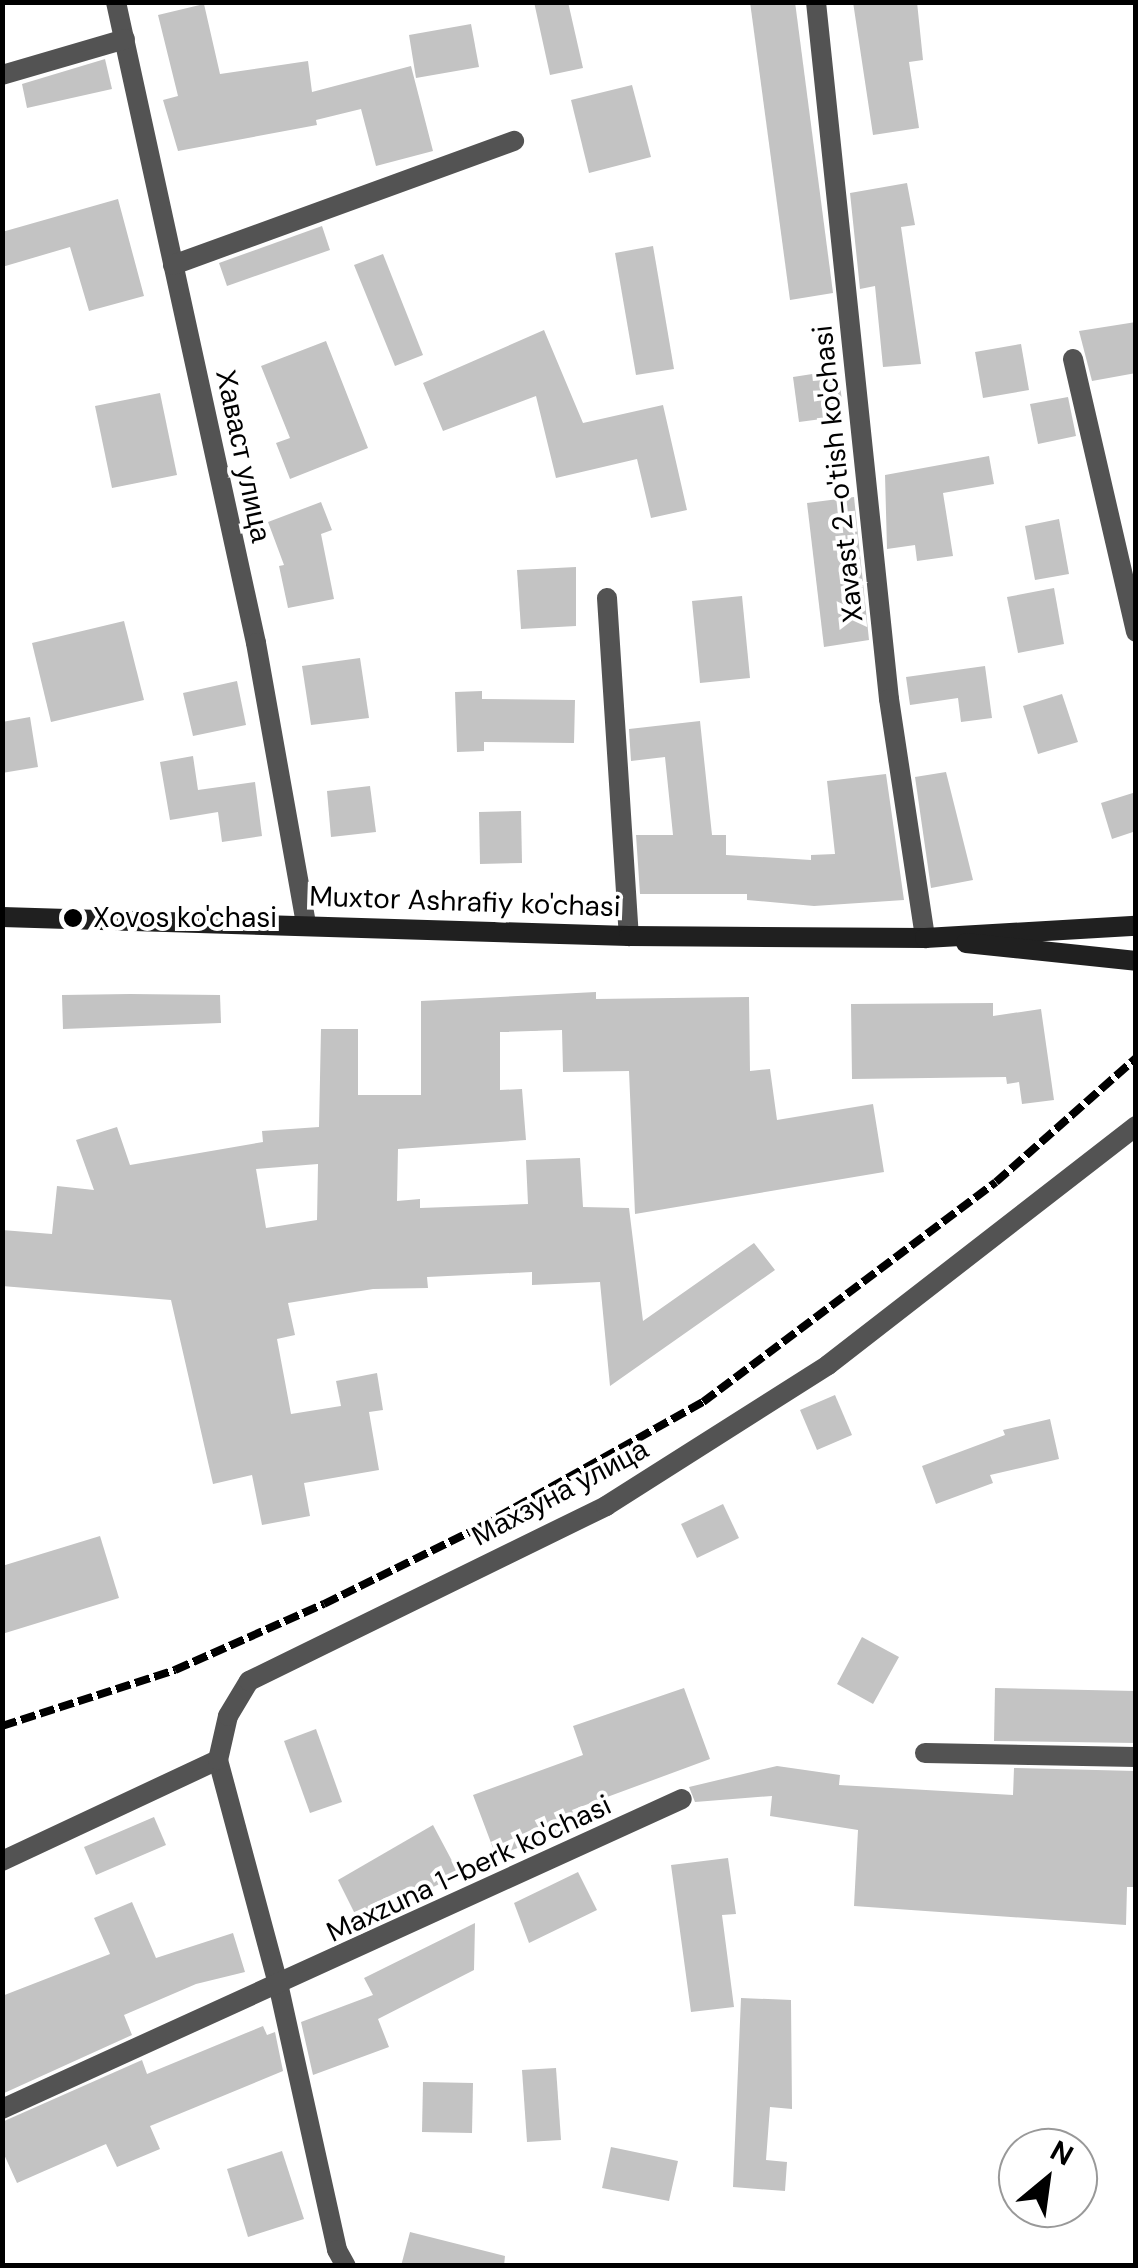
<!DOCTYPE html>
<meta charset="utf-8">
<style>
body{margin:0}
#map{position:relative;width:1138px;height:2268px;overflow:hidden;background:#fff;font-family:"DM Sans",sans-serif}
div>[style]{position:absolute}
.building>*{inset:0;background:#c3c3c3}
.minor>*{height:20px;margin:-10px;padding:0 10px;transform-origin:10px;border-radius:10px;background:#535353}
.secondary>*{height:20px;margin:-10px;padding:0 10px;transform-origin:10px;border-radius:10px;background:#202020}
.rail>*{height:8px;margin-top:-4px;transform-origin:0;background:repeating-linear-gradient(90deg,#000 0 15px,transparent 0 20px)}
.dots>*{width:28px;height:28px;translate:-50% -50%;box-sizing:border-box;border:5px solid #fff;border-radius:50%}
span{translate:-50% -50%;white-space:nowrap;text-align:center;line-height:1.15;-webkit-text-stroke:8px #fff;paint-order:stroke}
.street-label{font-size:28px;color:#000}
.poi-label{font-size:28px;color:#000}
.left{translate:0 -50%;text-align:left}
.frame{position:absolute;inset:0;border:5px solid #000;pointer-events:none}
.north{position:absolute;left:998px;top:2128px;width:100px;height:100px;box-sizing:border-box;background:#fff;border:2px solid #999;border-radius:50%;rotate:29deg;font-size:28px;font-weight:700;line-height:40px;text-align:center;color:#000}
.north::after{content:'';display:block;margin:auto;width:35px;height:45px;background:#000;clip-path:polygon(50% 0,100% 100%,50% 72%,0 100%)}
</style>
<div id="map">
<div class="building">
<div style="clip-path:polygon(534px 2px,568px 2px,583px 68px,550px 75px)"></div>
<div style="clip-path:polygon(750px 2px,795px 2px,833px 293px,790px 300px)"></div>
<div style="clip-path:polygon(853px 2px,917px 2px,923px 60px,909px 62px,919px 128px,873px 135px)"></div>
<div style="clip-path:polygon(204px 4px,220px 74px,308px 61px,312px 92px,411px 66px,433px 151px,376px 166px,361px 109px,316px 120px,317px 125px,178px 151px,163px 100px,178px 96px,158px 15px)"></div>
<div style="clip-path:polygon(471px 24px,479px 67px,416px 78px,409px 35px)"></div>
<div style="clip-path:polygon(105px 59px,112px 89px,27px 108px,22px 84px)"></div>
<div style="clip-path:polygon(632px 85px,651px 157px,589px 173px,571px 100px)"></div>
<div style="clip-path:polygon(907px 183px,915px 225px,901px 227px,921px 364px,883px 367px,875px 286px,860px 289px,850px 193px)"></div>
<div style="clip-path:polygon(118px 199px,144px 296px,89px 311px,70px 247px,2px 267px,2px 232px)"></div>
<div style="clip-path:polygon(322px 226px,330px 250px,227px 286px,219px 263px)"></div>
<div style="clip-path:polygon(653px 246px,674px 369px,636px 375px,615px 253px)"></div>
<div style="clip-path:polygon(383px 254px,423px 355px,395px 366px,354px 265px)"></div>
<div style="clip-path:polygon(1136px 322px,1136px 373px,1092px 381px,1079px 331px)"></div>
<div style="clip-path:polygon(544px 330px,583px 423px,663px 405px,687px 510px,651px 518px,637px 459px,556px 478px,536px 396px,443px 431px,423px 383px)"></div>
<div style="clip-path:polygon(326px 341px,368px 448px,290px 479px,276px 443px,290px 438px,261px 366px)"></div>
<div style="clip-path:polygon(1021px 344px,1029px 390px,983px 398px,975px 352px)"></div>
<div style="clip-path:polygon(838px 370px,844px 416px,799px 422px,793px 377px)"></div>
<div style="clip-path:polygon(160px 393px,177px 475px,112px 488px,95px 406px)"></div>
<div style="clip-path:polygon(1068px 397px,1076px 436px,1038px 444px,1030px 404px)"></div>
<div style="clip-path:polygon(989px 456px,994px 484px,943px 493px,953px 556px,917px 561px,915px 545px,887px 549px,885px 475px)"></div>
<div style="clip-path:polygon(854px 497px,869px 640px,824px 647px,807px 503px)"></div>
<div style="clip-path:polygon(321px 502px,332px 530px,321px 534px,334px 599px,288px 608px,279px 566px,284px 565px,268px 522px)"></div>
<div style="clip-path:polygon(1059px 519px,1069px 574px,1035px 580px,1025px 526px)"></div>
<div style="clip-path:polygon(576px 567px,576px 626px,521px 629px,517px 570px)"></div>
<div style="clip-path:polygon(1054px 588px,1064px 644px,1018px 653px,1007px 597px)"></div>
<div style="clip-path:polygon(742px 596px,750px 678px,700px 683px,692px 601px)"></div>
<div style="clip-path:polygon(124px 621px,144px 700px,51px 722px,32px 643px)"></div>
<div style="clip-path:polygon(360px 658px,369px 718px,311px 725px,302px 666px)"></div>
<div style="clip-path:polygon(985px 666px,992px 718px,961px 722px,958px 698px,910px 705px,906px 677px)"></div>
<div style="clip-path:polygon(237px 681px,246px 725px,193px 736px,183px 693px)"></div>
<div style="clip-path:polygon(482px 691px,482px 699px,575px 700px,574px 743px,484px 742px,484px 751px,457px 752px,455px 692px)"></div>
<div style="clip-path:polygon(1062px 694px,1078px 742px,1038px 754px,1023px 706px)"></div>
<div style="clip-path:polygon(30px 717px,38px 767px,2px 773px,2px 722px)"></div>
<div style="clip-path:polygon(700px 721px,712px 835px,726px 835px,726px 855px,811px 860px,811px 855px,835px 854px,827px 781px,886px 774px,904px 900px,814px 906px,747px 900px,747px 894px,640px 894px,636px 835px,673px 835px,665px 757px,631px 761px,629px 729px)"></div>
<div style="clip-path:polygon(193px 756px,198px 790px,255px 782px,262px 836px,222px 842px,218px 812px,170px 820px,160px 762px)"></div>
<div style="clip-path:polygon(946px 772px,973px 880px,931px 888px,915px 777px)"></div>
<div style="clip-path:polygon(370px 786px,376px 832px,331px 837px,327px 791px)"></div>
<div style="clip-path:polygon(1136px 792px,1136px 831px,1112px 839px,1101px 803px)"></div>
<div style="clip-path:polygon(521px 811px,522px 863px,480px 864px,479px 812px)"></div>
<div style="clip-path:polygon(evenodd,596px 992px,596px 999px,749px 997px,750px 1071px,770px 1069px,777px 1120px,873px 1104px,884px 1172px,635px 1214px,629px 1071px,563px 1072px,562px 1030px,500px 1032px,500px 1090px,522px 1089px,526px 1140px,398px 1149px,397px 1201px,420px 1199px,420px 1208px,528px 1204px,526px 1160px,580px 1158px,583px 1207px,629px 1208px,643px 1321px,754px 1243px,775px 1270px,610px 1386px,600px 1282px,532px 1285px,532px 1272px,427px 1277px,428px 1288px,373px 1289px,288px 1303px,295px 1335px,277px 1339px,291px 1414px,341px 1406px,336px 1381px,377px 1373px,383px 1410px,369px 1412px,379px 1470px,304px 1483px,310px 1516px,262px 1525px,252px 1475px,213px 1484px,171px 1300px,2px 1286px,2px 1230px,52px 1234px,57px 1186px,94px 1190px,76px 1140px,117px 1127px,130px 1165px,263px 1142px,262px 1131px,319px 1127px,321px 1029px,358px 1029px,358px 1095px,421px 1095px,421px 1001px,596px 992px,318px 1164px,317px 1220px,266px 1228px,256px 1169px,318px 1164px)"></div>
<div style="clip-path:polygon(130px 994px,220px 995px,221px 1023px,63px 1029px,62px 995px)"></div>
<div style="clip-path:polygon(993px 1003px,993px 1016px,1041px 1009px,1054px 1100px,1022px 1104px,1019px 1082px,1007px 1084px,1006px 1077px,852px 1079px,851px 1004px)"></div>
<div style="clip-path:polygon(835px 1395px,852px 1435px,817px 1450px,800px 1410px)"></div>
<div style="clip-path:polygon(1050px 1419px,1059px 1459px,990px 1475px,993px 1483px,936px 1504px,922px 1466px,1005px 1435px,1003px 1430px)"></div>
<div style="clip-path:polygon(723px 1504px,739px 1538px,697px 1558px,681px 1524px)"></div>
<div style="clip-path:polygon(100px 1536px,119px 1598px,2px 1634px,2px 1566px)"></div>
<div style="clip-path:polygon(862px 1637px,899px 1657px,873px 1704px,837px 1684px)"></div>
<div style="clip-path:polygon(684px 1688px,710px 1759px,572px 1810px,578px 1826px,496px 1856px,473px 1795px,583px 1755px,573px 1726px)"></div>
<div style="clip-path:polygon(995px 1688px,1136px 1691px,1136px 1743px,994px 1741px)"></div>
<div style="clip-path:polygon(316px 1729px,342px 1802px,310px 1813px,284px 1741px)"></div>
<div style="clip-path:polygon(777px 1766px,840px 1775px,839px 1785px,1013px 1795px,1014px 1768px,1136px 1771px,1136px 1887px,1127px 1887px,1126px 1925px,854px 1906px,858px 1830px,770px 1816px,772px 1796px,695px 1802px,689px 1787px)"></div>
<div style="clip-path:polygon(154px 1817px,166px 1845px,96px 1875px,84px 1847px)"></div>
<div style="clip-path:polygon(433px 1825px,459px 1874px,360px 1924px,338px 1880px)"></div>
<div style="clip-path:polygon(728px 1858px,736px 1914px,722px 1915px,734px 2007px,691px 2012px,671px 1865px)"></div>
<div style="clip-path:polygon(578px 1872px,597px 1910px,529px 1943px,514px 1903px)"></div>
<div style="clip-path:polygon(132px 1902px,156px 1958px,233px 1933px,245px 1972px,196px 1984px,124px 2015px,132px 2035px,2px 2094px,2px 1996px,110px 1954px,94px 1918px)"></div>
<div style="clip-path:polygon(475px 1923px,474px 1970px,378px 2019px,389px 2047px,313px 2075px,301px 2022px,373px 1995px,364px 1978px)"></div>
<div style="clip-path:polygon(741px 1998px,791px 2000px,792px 2109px,770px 2107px,766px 2160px,787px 2162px,785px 2191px,733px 2187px)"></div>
<div style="clip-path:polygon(263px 2026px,267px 2035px,275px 2032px,283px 2071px,150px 2126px,160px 2149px,117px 2167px,106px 2144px,17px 2183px,2px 2150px,2px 2122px,142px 2060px,147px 2074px)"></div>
<div style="clip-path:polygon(556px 2068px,561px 2140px,527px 2142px,522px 2070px)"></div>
<div style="clip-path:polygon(423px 2082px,473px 2083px,472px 2133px,422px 2132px)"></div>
<div style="clip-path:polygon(611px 2147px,678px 2161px,669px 2201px,602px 2188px)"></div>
<div style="clip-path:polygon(282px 2151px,304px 2219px,248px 2237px,227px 2169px)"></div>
<div style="clip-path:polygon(410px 2232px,505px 2256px,504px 2266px,401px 2266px)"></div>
</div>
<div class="minor">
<div style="left:116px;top:2px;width:656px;rotate:77.68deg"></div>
<div style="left:256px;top:643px;width:284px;rotate:79.9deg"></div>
<div style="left:816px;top:2px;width:701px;rotate:84.02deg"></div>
<div style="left:889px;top:699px;width:242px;rotate:81.4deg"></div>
<div style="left:2px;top:75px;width:128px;rotate:-16.3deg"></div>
<div style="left:173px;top:265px;width:363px;rotate:-20deg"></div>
<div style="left:1073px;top:359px;width:280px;rotate:77deg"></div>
<div style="left:607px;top:598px;width:339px;rotate:86.3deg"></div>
<div style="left:925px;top:1753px;width:211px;rotate:1.1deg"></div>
<div style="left:218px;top:1760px;width:236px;rotate:75deg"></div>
<div style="left:279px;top:1988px;width:268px;rotate:77.5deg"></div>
<div style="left:337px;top:2250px;width:18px;rotate:61deg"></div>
<div style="left:2px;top:1861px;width:238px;rotate:-25.1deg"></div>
<div style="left:218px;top:1760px;width:45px;rotate:-77.2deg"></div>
<div style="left:228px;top:1716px;width:41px;rotate:-59deg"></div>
<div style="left:249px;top:1681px;width:398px;rotate:-26.1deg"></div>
<div style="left:606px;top:1506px;width:263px;rotate:-32.4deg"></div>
<div style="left:828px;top:1365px;width:390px;rotate:-37.8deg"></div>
<div style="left:2px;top:2109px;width:747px;rotate:-24.51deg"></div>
</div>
<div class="secondary">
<div style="left:2px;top:917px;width:627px;rotate:1.74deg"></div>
<div style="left:629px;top:936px;width:296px;rotate:0.4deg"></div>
<div style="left:925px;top:938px;width:211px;rotate:-3.3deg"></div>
<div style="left:966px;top:943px;width:171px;rotate:6deg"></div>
</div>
<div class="rail">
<div style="left:2px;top:1726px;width:182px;rotate:-17.9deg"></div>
<div style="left:175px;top:1670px;width:163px;rotate:-23.9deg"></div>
<div style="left:324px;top:1604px;width:174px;rotate:-26.3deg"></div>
<div style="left:480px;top:1527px;width:256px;rotate:-29.3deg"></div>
<div style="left:703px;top:1402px;width:366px;rotate:-36.9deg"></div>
<div style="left:996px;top:1182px;width:187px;rotate:-41.5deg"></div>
</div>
<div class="dots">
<div style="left:73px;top:918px;background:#000"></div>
</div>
<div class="street-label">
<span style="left:243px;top:456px;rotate:78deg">Хаваст улица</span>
<span style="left:838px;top:474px;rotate:-96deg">Xavast 2-o'tish ko'chasi</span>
<span style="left:465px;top:902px;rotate:2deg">Muxtor Ashrafiy ko'chasi</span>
<span style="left:560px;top:1493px;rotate:-28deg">Махзуна улица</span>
<span style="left:469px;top:1869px;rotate:-25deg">Maxzuna 1-berk ko'chasi</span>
</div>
<div class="poi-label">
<span class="left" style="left:93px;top:918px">Xovos ko'chasi</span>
</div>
<div class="frame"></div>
<div class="north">N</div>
</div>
